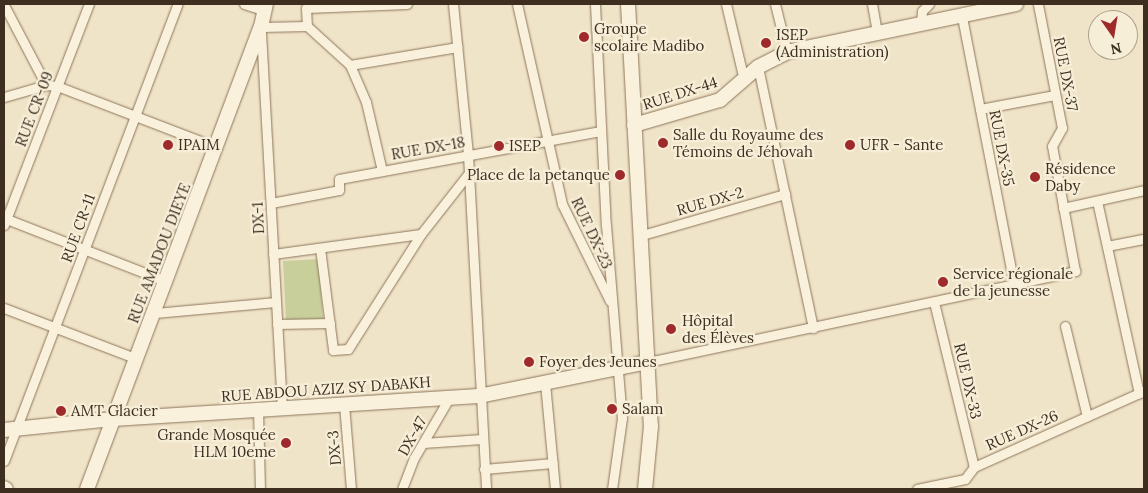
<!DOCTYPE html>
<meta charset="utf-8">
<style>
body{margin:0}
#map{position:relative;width:1148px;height:493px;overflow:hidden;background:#f0e4c8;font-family:Lora,serif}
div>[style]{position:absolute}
.green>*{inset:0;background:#c9cf9b}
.roads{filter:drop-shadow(0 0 1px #8d765c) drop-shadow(0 0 1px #8d765c)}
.street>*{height:9px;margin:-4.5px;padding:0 4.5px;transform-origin:4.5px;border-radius:4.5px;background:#faf1dc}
.secondary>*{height:14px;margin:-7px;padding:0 7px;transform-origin:7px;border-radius:7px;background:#faf1dc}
.dots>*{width:14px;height:14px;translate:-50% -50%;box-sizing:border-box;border:2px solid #f7eed8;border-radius:50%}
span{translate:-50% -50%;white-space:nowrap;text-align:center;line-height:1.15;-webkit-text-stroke:4.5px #f7eed8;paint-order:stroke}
.poi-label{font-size:15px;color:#3d2e20}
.left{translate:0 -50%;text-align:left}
.right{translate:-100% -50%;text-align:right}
.street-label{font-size:15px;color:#3d2e20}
.frame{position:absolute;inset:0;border:5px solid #3d2e20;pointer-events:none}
.north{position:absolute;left:1088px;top:10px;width:50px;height:50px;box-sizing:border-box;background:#f7eed8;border:1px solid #ada18e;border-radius:50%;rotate:167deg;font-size:14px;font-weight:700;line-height:20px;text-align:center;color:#3d2e20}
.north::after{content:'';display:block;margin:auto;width:18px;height:22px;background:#9e2a2b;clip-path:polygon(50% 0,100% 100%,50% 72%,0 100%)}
</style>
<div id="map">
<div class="green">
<div style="clip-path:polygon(319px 259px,323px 319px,286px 320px,283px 261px)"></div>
</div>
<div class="roads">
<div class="street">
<div style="left:244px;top:4px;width:22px;rotate:18deg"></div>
<div style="left:407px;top:4px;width:101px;rotate:177.7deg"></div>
<div style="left:306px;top:8px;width:18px;rotate:87deg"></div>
<div style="left:307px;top:26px;width:58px;rotate:42.2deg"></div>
<div style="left:350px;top:65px;width:109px;rotate:-9.5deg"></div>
<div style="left:453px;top:4px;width:152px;rotate:84.3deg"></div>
<div style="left:468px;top:155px;width:334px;rotate:86.9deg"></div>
<div style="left:517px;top:4px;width:205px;rotate:77.3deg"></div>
<div style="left:562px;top:204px;width:108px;rotate:63.7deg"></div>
<div style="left:595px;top:4px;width:221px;rotate:87.2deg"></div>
<div style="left:606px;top:225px;width:194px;rotate:85.3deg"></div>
<div style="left:622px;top:418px;width:72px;rotate:98deg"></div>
<div style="left:726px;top:4px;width:78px;rotate:76.7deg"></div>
<div style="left:775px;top:4px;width:49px;rotate:76deg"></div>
<div style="left:872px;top:4px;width:29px;rotate:80deg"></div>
<div style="left:4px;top:5px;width:90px;rotate:62.3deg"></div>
<div style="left:962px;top:17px;width:272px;rotate:79deg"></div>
<div style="left:921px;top:25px;width:14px;rotate:-86deg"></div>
<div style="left:922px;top:11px;width:10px;rotate:-45deg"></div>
<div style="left:350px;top:65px;width:40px;rotate:66.6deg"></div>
<div style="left:366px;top:102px;width:71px;rotate:76.9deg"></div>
<div style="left:758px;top:67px;width:267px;rotate:78.1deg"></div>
<div style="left:4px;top:97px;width:44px;rotate:-15.9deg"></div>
<div style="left:46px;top:85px;width:11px;rotate:5deg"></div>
<div style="left:57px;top:86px;width:170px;rotate:21deg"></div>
<div style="left:980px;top:109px;width:76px;rotate:-10.6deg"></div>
<div style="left:1097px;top:201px;width:197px;rotate:77.7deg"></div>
<div style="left:271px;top:203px;width:69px;rotate:-10.8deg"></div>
<div style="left:339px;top:190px;width:11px;rotate:-90deg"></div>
<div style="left:339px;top:179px;width:266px;rotate:-10.4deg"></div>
<div style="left:1063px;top:208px;width:83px;rotate:-12.5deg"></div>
<div style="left:4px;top:218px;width:174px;rotate:21.3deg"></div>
<div style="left:4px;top:225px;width:237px;rotate:-69deg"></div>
<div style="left:642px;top:235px;width:149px;rotate:-16deg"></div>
<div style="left:1107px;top:246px;width:38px;rotate:-11deg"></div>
<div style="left:320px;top:248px;width:103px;rotate:82.7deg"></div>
<div style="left:333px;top:350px;width:15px;rotate:-4deg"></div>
<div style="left:348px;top:349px;width:136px;rotate:-57.6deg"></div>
<div style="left:421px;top:234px;width:76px;rotate:-51.9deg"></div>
<div style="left:273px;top:254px;width:149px;rotate:-7.7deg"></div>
<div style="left:934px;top:302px;width:170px;rotate:76.4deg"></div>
<div style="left:4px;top:308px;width:140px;rotate:20.9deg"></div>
<div style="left:155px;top:313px;width:121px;rotate:-5.2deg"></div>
<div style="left:277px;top:324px;width:53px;rotate:-1.1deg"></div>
<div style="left:1065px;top:326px;width:93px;rotate:76.3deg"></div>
<div style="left:648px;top:362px;width:437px;rotate:-12deg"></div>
<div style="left:1075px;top:271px;width:127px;rotate:-100.4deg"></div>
<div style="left:1052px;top:146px;width:21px;rotate:-61deg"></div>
<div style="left:1062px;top:128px;width:126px;rotate:-101deg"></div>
<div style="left:545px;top:383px;width:106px;rotate:84.6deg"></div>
<div style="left:344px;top:404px;width:85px;rotate:85.3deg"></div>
<div style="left:282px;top:408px;width:382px;rotate:-93.2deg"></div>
<div style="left:261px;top:27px;width:46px;rotate:-1.2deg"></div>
<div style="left:258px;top:409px;width:80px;rotate:88.6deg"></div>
<div style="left:423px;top:443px;width:59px;rotate:-3.9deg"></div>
<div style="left:4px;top:461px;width:489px;rotate:-69.2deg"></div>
<div style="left:484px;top:469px;width:69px;rotate:-5deg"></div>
<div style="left:402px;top:489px;width:33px;rotate:-69deg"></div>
<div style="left:414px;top:458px;width:69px;rotate:-59.7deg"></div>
<div style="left:917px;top:489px;width:49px;rotate:-11.8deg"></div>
<div style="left:965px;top:479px;width:15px;rotate:-53deg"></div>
<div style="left:974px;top:467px;width:186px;rotate:-24.1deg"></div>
</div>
<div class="secondary">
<div style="left:628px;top:4px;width:423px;rotate:86.9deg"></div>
<div style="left:651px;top:426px;width:63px;rotate:95.4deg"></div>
<div style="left:634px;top:125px;width:90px;rotate:-16.2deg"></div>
<div style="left:720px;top:100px;width:50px;rotate:-41deg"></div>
<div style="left:758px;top:67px;width:33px;rotate:-27deg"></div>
<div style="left:787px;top:52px;width:234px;rotate:-11.8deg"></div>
<div style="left:4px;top:430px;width:109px;rotate:-5.8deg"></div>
<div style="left:112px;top:419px;width:368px;rotate:-3.6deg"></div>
<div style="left:479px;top:396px;width:172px;rotate:-11.4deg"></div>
<div style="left:4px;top:488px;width:2px;rotate:27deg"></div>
<div style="left:87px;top:489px;width:494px;rotate:-69.4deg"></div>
<div style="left:261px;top:27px;width:24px;rotate:-78deg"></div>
</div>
</div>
<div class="dots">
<div style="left:584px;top:37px;background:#9e2a2b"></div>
<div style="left:766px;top:43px;background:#9e2a2b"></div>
<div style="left:663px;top:143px;background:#9e2a2b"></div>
<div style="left:168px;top:145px;background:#9e2a2b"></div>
<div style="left:850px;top:145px;background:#9e2a2b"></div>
<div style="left:499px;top:146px;background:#9e2a2b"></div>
<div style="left:620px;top:175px;background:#9e2a2b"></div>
<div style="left:1035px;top:177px;background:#9e2a2b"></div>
<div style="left:943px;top:282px;background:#9e2a2b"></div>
<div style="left:671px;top:329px;background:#9e2a2b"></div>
<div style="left:529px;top:362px;background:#9e2a2b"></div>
<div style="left:612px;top:409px;background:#9e2a2b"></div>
<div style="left:61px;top:411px;background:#9e2a2b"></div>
<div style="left:286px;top:443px;background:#9e2a2b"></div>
</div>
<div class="poi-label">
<span class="left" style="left:594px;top:37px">Groupe<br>scolaire Madibo</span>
<span class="left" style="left:776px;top:43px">ISEP<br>(Administration)</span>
<span class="left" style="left:673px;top:143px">Salle du Royaume des<br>Témoins de Jéhovah</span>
<span class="left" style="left:178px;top:145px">IPAIM</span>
<span class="left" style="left:860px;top:145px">UFR - Sante</span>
<span class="left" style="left:509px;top:146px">ISEP</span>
<span class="left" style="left:1045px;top:177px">Résidence<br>Daby</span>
<span class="right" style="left:610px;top:175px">Place de la petanque</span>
<span class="left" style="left:953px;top:282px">Service régionale<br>de la jeunesse</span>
<span class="left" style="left:682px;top:329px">Hôpital<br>des Élèves</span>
<span class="left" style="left:539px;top:362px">Foyer des Jeunes</span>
<span class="left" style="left:622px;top:409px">Salam</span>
<span class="left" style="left:71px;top:411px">AMT Glacier</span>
<span class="right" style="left:276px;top:443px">Grande Mosquée<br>HLM 10eme</span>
</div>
<div class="street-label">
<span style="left:1066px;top:74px;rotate:79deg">RUE DX-37</span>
<span style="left:680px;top:93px;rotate:-18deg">RUE DX-44</span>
<span style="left:34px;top:109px;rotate:-69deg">RUE CR-09</span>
<span style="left:428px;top:148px;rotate:-10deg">RUE DX-18</span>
<span style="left:1002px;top:148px;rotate:79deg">RUE DX-35</span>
<span style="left:710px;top:201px;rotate:-16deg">RUE DX-2</span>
<span style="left:258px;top:218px;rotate:-93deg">DX-1</span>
<span style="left:78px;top:228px;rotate:-70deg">RUE CR-11</span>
<span style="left:592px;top:233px;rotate:65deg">RUE DX-23</span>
<span style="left:159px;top:253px;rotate:-69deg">RUE AMADOU DIEYE</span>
<span style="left:968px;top:381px;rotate:77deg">RUE DX-33</span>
<span style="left:326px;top:389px;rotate:-4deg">RUE ABDOU AZIZ SY DABAKH</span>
<span style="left:1022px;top:430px;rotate:-24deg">RUE DX-26</span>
<span style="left:412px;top:436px;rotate:-61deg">DX-47</span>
<span style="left:334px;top:448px;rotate:-95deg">DX-3</span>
</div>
<div class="frame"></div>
<div class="north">N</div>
</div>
